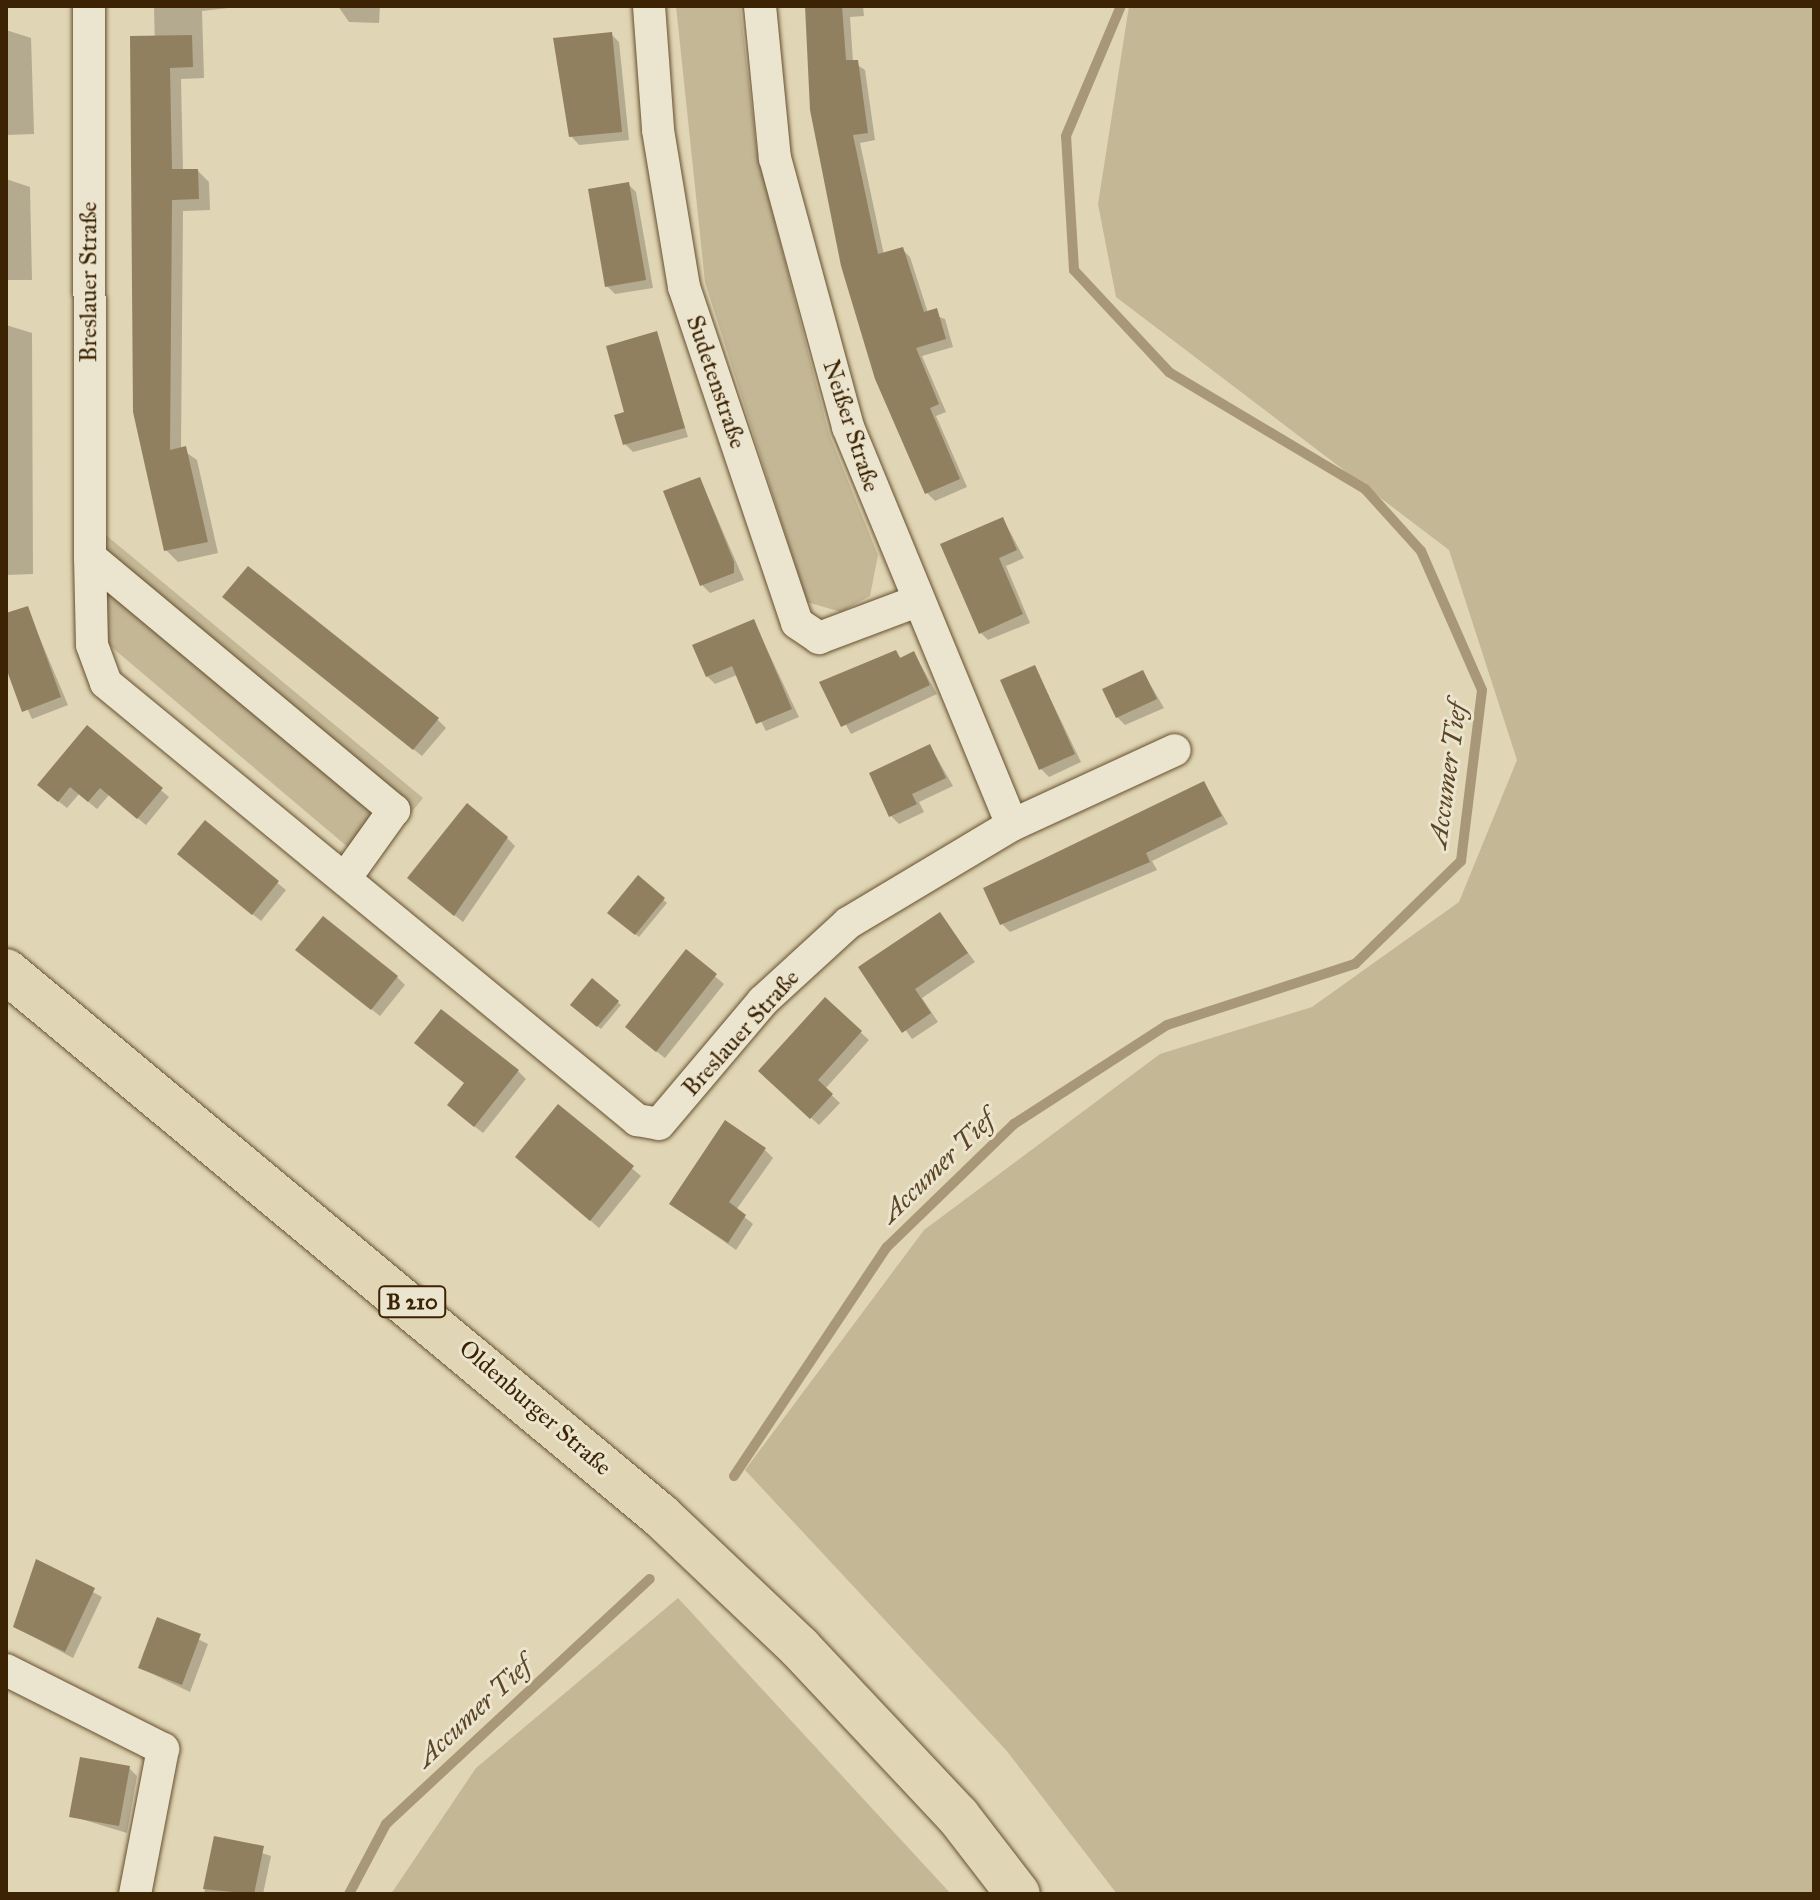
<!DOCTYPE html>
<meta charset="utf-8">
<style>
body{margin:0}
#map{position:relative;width:1820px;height:1900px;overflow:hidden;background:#e0d5b4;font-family:"IM FELL Great Primer",serif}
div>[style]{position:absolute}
.green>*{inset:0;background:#c4b796}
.shadow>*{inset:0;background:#0003}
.stream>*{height:10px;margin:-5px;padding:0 5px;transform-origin:5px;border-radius:5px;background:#a89878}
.building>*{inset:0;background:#91805f}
.roads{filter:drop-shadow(0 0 2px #65502f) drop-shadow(0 0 2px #65502f)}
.minor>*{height:32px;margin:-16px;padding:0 16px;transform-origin:16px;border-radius:16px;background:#ebe4ce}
.primary>*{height:44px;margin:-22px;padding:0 22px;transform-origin:22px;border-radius:22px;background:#e0d5b4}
span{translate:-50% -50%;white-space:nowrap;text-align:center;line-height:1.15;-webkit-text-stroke:6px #ebe4ce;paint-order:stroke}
.shield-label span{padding:2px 6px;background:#ebe4ce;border:2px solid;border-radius:6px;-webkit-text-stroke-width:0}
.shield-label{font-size:22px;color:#3c2303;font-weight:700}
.street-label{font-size:24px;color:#3c2303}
.water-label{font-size:26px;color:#5c4626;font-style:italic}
.frame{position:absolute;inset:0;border:8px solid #3c2303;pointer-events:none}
</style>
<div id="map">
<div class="green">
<div style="clip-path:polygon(676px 6px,740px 6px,757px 152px,829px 434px,878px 555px,870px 596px,841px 612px,807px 602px,705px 282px)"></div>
<div style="clip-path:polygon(1129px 6px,1814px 6px,1814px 1894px,1117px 1894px,1006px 1750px,745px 1470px,924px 1230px,1160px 1054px,1312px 1007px,1459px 902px,1517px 760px,1449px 550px,1116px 297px,1098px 204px)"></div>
<div style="clip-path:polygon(84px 517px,423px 798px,369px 865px,82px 622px)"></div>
<div style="clip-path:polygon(678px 1598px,951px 1894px,391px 1894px,476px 1768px)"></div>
</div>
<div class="shadow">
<div style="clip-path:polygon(154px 6px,246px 6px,202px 11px,204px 78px,181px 79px,183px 171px,198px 171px,209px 182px,210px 210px,183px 211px,181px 449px,197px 460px,218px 553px,178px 562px,166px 550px)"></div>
<div style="clip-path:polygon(338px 6px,380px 6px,379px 23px,349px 22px)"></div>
<div style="clip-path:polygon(807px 6px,863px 6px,864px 16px,850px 17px,853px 62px,865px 70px,875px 140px,860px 143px,884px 255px,902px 249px,910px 257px,928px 313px,945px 319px,953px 347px,922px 356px,946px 412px,936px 416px,967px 487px,935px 501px,927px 493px)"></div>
<div style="clip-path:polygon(6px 30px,31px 38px,34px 134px,6px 135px)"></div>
<div style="clip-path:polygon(611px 34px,619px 42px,629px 140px,579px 145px,571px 136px)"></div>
<div style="clip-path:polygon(6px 179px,30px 187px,32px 280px,6px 280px)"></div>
<div style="clip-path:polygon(628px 184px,636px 192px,653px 288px,615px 294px,607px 286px)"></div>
<div style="clip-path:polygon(6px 325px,32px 333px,33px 574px,6px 575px)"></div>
<div style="clip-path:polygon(656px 333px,688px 437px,633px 452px,625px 444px,627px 414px)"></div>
<div style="clip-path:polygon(700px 479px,744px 580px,710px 593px,702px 585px)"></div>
<div style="clip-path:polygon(1003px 519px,1024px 558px,1006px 566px,1030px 623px,988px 640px,980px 632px)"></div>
<div style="clip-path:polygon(233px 605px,438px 720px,446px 728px,422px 756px)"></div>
<div style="clip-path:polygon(27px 608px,68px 705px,32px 719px,6px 662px,6px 616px)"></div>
<div style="clip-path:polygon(754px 622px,799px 717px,766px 731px,737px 675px,715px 684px,707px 676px)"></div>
<div style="clip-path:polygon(895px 652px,902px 659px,914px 653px,937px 694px,851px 734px,822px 683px)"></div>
<div style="clip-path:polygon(1035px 667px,1081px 762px,1049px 777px,1041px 769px)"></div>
<div style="clip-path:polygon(1143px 672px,1164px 708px,1125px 725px,1117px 717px)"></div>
<div style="clip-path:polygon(87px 728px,169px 797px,146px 825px,109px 795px,97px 809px,79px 794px,67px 808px,48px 793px)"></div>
<div style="clip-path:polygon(930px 746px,953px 786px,919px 802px,924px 812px,899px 824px,891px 816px)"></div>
<div style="clip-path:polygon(1204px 783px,1228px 824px,1152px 861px,1157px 870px,1010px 932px,1002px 924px)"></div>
<div style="clip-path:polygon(205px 823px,286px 890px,261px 921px,188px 862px)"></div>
<div style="clip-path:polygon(507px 838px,515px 846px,463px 922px,418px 886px)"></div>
<div style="clip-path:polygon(638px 878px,667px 903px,639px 937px,613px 916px)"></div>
<div style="clip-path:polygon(940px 915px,975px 962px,922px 998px,938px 1022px,912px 1039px,861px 967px)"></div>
<div style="clip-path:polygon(686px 952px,724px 984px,665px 1058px,635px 1035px)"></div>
<div style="clip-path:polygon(306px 958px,397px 977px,405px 985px,380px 1016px)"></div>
<div style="clip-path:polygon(593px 981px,621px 1005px,601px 1029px,573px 1005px)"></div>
<div style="clip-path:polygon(825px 1000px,869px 1040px,825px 1089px,840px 1103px,819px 1125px,768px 1079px)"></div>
<div style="clip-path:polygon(518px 1071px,526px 1079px,483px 1133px,457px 1113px)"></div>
<div style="clip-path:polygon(558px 1107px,641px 1176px,599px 1228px,526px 1165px)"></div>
<div style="clip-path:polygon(765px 1150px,773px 1158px,736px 1210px,753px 1224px,736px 1250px,671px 1204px)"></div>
<div style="clip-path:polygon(37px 1562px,102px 1597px,73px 1658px,15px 1627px)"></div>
<div style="clip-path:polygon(158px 1620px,208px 1644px,190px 1692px,140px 1668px)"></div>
<div style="clip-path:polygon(129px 1768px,137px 1776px,127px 1833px,71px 1816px)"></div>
<div style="clip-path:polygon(215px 1838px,271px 1856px,263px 1894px,204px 1894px)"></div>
</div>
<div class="stream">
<div style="left:734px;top:1476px;width:275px;rotate:-56.3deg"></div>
<div style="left:887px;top:1247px;width:177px;rotate:-44.1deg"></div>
<div style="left:1014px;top:1124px;width:182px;rotate:-32.9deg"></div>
<div style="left:1167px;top:1025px;width:198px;rotate:-18deg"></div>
<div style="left:1355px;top:964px;width:148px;rotate:-44.2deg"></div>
<div style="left:1461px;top:861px;width:172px;rotate:-83deg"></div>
<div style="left:1482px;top:690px;width:152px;rotate:-113.7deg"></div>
<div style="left:1421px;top:551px;width:84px;rotate:-132.1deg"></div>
<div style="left:1365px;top:489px;width:228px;rotate:-149.2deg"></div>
<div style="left:1169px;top:372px;width:139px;rotate:-133deg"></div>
<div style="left:1074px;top:270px;width:134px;rotate:-93.4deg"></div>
<div style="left:1066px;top:136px;width:141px;rotate:-67.1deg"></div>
<div style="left:349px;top:1894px;width:79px;rotate:-62.1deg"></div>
<div style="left:386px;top:1824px;width:360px;rotate:-42.9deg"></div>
</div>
<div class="building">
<div style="clip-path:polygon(805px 6px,842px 6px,846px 60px,858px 60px,868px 133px,853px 135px,878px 254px,903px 247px,924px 312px,937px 308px,946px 339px,916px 348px,939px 404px,930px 408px,960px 479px,925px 494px,875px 379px,841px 266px,810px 110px)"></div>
<div style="clip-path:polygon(612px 32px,622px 132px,569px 137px,553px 38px)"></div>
<div style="clip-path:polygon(192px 35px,193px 67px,170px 68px,172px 169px,198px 169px,199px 199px,172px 200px,170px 450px,186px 446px,208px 542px,164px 551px,133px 412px,130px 36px)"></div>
<div style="clip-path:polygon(629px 182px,646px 280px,605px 287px,588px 189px)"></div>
<div style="clip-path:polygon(657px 331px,685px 428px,623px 445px,614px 415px,624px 412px,606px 346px)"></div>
<div style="clip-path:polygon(700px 477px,734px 562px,734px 573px,700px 586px,663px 491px)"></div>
<div style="clip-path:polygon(1003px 517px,1017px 550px,999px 558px,1023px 614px,979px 634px,940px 544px)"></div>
<div style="clip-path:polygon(248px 566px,439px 718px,413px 750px,222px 597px)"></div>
<div style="clip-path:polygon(28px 606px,61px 697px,22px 712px,6px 668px,6px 613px)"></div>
<div style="clip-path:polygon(754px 619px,792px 709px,756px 724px,732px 666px,706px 677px,692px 645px)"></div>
<div style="clip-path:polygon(896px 650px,900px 658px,914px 651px,930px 685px,841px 727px,819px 682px)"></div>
<div style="clip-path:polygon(1035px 665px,1075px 754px,1039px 770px,1000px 680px)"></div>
<div style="clip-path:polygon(1143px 670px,1157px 699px,1116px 718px,1102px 689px)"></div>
<div style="clip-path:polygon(87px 725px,163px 788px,137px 819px,100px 788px,88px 802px,70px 787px,58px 802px,37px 785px)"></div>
<div style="clip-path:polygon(930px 744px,946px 778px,912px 794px,917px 804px,889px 817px,869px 773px)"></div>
<div style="clip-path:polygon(1204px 781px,1222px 816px,1146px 853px,1150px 862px,1000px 925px,983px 888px)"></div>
<div style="clip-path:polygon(467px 803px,508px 837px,454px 916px,407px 878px)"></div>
<div style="clip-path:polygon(205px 820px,279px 881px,252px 915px,177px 854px)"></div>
<div style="clip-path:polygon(638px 875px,665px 898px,635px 935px,607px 913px)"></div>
<div style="clip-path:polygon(940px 912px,968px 953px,915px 989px,931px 1013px,902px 1033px,858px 967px)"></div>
<div style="clip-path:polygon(323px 916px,398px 976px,371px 1010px,295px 950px)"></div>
<div style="clip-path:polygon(686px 949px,717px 974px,656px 1052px,625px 1027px)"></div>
<div style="clip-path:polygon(592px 978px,619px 1001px,597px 1027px,570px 1005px)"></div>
<div style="clip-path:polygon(825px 997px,862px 1031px,818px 1080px,833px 1094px,810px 1119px,758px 1071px)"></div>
<div style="clip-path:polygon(441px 1009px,519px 1070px,474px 1127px,447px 1105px,464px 1083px,414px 1043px)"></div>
<div style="clip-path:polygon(558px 1104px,634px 1166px,590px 1221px,515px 1157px)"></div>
<div style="clip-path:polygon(725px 1120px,766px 1148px,729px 1202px,746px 1215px,728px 1243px,669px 1204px)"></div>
<div style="clip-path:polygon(36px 1559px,95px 1588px,65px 1652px,13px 1627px)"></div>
<div style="clip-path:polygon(157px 1617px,201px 1634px,182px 1685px,138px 1668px)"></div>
<div style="clip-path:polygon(80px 1757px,130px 1766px,119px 1826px,69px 1817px)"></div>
<div style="clip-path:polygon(214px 1836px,264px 1846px,254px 1894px,203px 1889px)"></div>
</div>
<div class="roads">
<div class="minor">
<div style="left:89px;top:6px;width:551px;rotate:89.9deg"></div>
<div style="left:90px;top:557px;width:396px;rotate:39.8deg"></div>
<div style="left:394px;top:810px;width:82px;rotate:125.6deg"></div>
<div style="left:649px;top:6px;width:124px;rotate:85.8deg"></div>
<div style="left:658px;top:130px;width:159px;rotate:80.6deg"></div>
<div style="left:684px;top:287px;width:354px;rotate:71.4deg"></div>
<div style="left:797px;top:623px;width:27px;rotate:34deg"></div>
<div style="left:819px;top:638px;width:103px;rotate:-20.6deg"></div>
<div style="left:760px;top:6px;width:153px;rotate:84.4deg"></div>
<div style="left:775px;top:158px;width:279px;rotate:74.8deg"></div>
<div style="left:848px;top:427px;width:430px;rotate:67.6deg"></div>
<div style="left:90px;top:557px;width:88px;rotate:88.7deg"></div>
<div style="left:92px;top:645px;width:40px;rotate:69.8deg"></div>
<div style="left:106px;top:683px;width:688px;rotate:39.45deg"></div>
<div style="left:637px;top:1120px;width:22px;rotate:10deg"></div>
<div style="left:659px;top:1124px;width:161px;rotate:-49.8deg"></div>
<div style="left:763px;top:1001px;width:115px;rotate:-42.5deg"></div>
<div style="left:848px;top:923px;width:191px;rotate:-30.9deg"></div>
<div style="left:1012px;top:825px;width:179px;rotate:-24.7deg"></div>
<div style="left:6px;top:1670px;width:176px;rotate:26.7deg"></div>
<div style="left:163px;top:1749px;width:148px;rotate:100.9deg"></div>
</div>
<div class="primary">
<div style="left:6px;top:971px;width:852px;rotate:39.76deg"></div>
<div style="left:661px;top:1516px;width:192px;rotate:43.5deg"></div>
<div style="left:800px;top:1648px;width:231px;rotate:46.8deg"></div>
<div style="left:958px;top:1816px;width:98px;rotate:52.4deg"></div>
</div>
</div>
<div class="shield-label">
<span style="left:412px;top:1302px">B 210</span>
</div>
<div class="street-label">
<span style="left:89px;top:282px;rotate:-90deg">Breslauer Straße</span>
<span style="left:716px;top:382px;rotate:71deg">Sudetenstraße</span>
<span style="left:851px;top:426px;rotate:72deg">Neißer Straße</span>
<span style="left:741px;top:1033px;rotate:-48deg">Breslauer Straße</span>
<span style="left:535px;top:1408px;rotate:41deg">Oldenburger Straße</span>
</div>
<div class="water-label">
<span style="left:1448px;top:775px;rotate:-82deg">Accumer Tief</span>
<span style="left:938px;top:1167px;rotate:-44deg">Accumer Tief</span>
<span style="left:474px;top:1712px;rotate:-43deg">Accumer Tief</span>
</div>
<div class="frame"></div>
</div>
